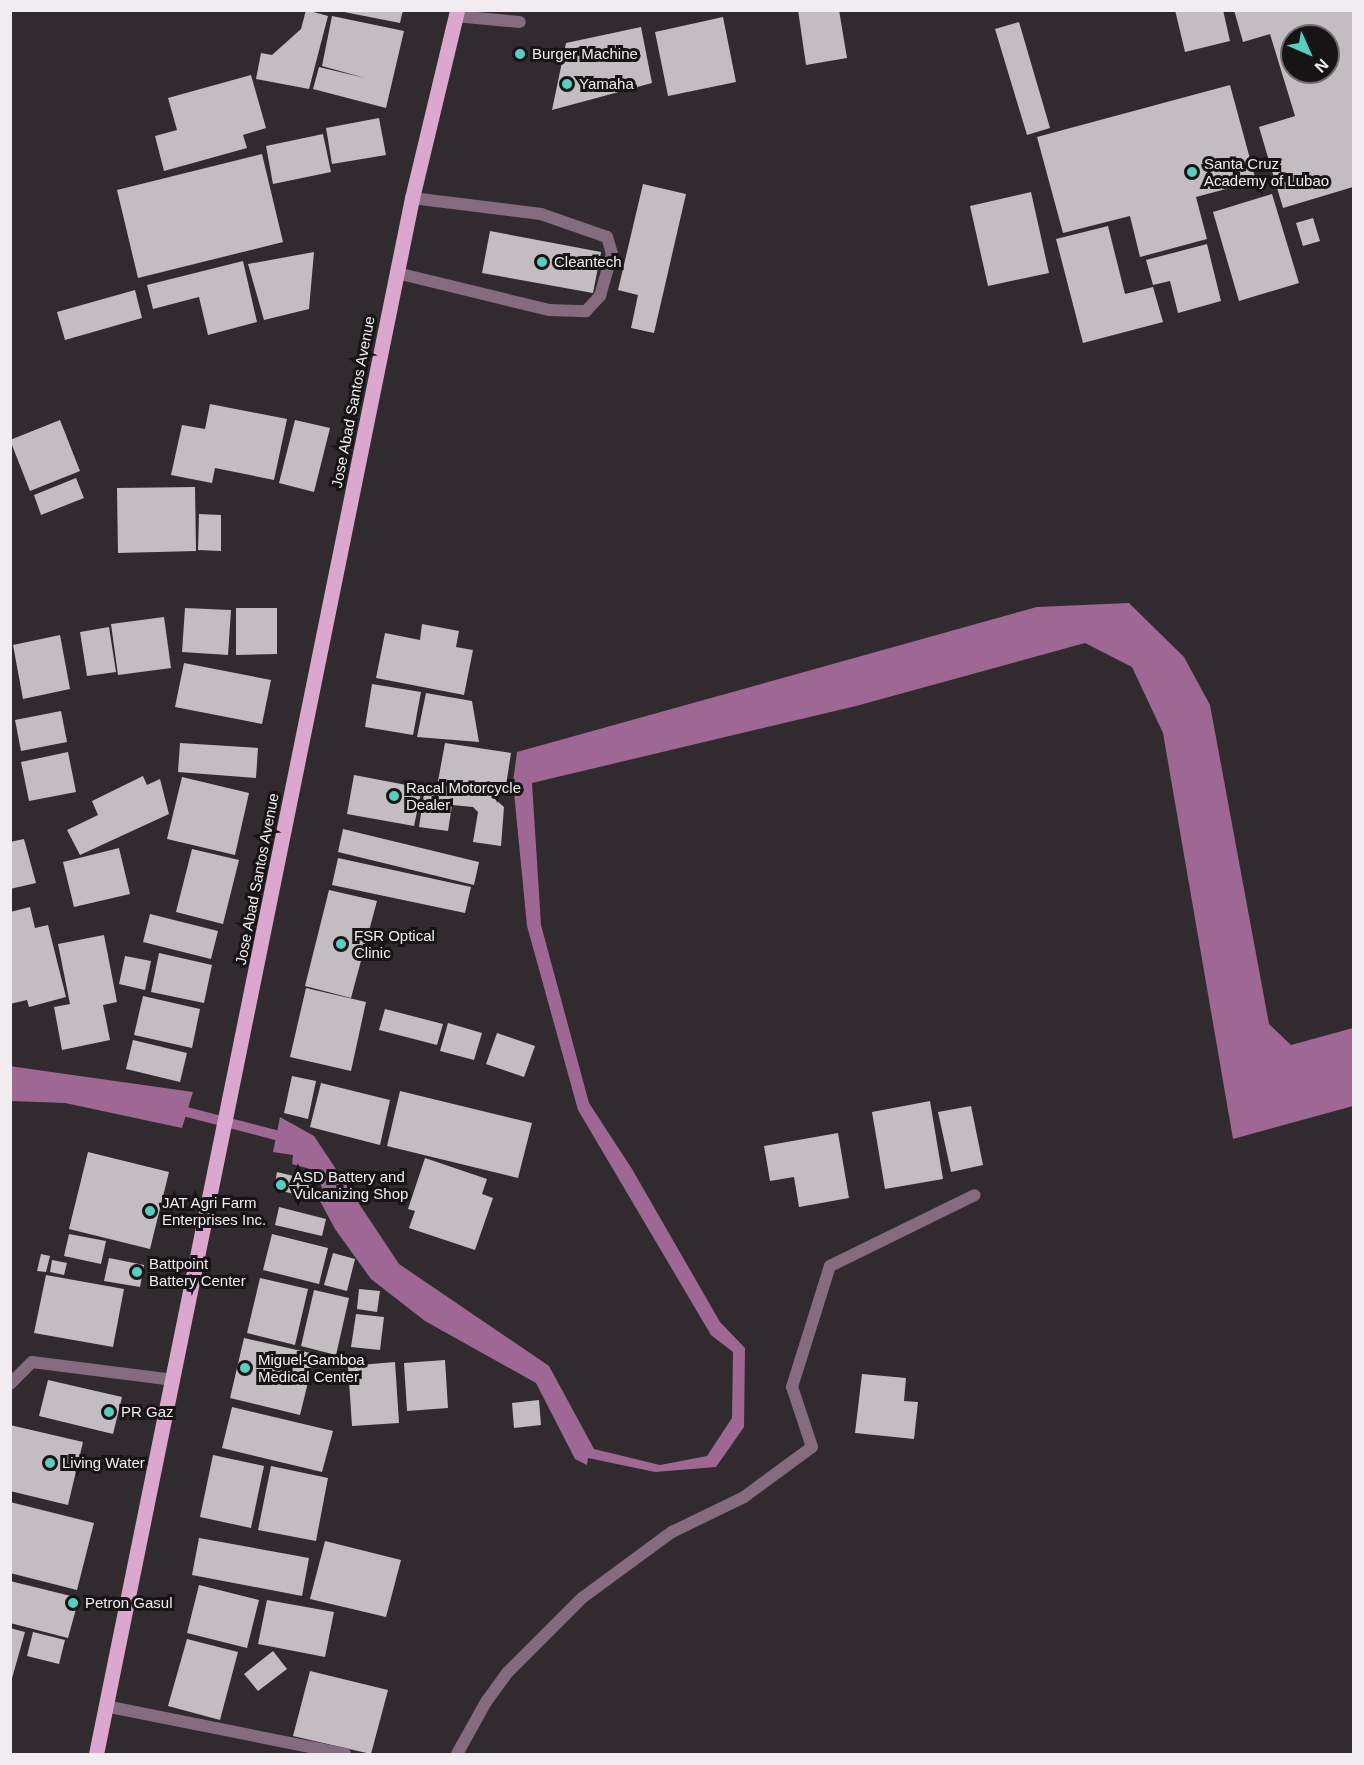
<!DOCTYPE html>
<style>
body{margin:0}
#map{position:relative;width:1364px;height:1765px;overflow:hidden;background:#312b2f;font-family:Arial,sans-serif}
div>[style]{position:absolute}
.water>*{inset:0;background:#9f6793}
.stream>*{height:10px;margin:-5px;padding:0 5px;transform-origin:5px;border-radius:5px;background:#9f6793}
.building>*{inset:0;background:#c3bcc1}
.service>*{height:12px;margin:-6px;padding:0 6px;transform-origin:6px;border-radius:6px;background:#846b7e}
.tertiary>*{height:12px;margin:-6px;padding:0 6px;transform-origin:6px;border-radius:6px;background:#846b7e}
.primary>*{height:15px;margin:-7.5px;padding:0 7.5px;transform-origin:7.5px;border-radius:7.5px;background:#dba7cf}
.dots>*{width:16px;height:16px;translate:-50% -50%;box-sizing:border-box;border:3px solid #171416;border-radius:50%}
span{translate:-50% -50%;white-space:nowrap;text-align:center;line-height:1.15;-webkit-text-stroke:6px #171416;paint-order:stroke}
.poi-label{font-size:15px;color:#f0ecef}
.left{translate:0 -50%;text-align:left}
.street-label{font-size:15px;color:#f0ecef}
.frame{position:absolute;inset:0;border:12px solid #f0ecef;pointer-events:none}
.north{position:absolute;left:1280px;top:24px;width:60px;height:60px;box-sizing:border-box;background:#171416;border:2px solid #6e6a6d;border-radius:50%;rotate:135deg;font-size:16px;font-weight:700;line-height:24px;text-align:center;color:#f0ecef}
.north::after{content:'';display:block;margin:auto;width:21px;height:27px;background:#58cec0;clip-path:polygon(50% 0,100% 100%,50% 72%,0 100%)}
</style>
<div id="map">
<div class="water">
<div style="clip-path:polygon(1129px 603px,1184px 657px,1210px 705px,1269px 1024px,1291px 1045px,1353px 1028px,1353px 1106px,1233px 1139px,1163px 733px,1132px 667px,1085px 643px,856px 706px,532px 783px,541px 925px,589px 1103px,632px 1169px,720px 1322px,745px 1348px,744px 1427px,716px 1467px,655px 1472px,588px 1458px,587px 1465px,575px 1459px,536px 1383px,425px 1321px,371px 1279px,335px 1229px,320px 1201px,322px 1187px,310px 1169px,292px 1164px,293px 1155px,273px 1152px,280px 1117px,314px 1136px,399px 1264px,549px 1366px,594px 1449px,660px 1465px,707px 1456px,732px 1418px,733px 1352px,711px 1335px,578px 1110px,527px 926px,513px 782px,517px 752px,1037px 607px)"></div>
<div style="clip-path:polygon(11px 1066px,16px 1067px,193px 1092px,182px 1128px,65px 1103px,11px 1101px)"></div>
</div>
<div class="stream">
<div style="left:175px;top:1109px;width:120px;rotate:14.5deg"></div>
</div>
<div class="building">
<div style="clip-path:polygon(306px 10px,328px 16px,309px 89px,256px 79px,261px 53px,272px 55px,301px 29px)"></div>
<div style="clip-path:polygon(334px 10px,403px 10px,400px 23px)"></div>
<div style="clip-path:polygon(798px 10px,839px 10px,847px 58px,806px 65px)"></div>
<div style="clip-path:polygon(1175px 10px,1223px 10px,1230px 41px,1185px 52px)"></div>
<div style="clip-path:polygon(evenodd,1234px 10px,1353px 10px,1353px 187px,1283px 208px,1259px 127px,1295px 116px,1270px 34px,1243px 42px,1234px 10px,1292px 36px,1328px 36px,1328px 72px,1292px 72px,1292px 36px)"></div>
<div style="clip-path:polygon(332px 16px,404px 31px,386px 108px,313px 89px,319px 67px,365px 78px,322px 66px)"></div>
<div style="clip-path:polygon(723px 17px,736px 82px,668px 96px,655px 32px)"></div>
<div style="clip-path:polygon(1019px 22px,1050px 128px,1027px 135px,995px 29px)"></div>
<div style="clip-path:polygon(641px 27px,652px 83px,552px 110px,566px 43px)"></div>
<div style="clip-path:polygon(251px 75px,266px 128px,243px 135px,247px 148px,164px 171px,155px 136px,177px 130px,168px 98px)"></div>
<div style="clip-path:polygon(1230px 85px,1256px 181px,1196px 197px,1207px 239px,1140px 257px,1130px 216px,1063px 233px,1037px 137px)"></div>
<div style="clip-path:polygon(379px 118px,386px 155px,332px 164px,326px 128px)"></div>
<div style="clip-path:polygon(323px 134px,331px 172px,273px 184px,266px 146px)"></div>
<div style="clip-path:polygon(262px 154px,283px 242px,138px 278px,117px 190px)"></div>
<div style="clip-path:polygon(643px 184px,686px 194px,654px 333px,631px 328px,638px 295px,618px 290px)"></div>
<div style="clip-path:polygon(1031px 192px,1049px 273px,988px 286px,970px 206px)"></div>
<div style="clip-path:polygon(1272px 194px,1299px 283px,1239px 301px,1213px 212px)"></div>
<div style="clip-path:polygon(1313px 218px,1320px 241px,1303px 246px,1296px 223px)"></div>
<div style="clip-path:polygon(1108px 226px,1125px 294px,1153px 287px,1163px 322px,1083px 343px,1056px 239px)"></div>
<div style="clip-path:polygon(490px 231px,601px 252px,593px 293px,482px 273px)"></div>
<div style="clip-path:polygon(1207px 244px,1221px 301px,1178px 313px,1170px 281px,1153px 285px,1146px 260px)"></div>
<div style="clip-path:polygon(314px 252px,309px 309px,264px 320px,248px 264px)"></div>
<div style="clip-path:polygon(243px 261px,257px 322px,208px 335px,199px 297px,153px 309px,147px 285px)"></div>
<div style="clip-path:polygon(135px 290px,142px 318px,65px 340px,57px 312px)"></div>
<div style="clip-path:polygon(210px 404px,287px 419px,274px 480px,215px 468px,212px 483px,171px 475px,182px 425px,205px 429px)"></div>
<div style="clip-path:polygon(60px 420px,80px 471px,30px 491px,10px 440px)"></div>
<div style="clip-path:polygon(295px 420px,330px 428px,314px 492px,279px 483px)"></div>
<div style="clip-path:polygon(76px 478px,84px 498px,41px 515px,34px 495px)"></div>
<div style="clip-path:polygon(195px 487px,196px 551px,118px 553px,117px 488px)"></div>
<div style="clip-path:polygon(199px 514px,221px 515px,221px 551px,198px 550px)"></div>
<div style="clip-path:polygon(185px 608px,231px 610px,228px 655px,182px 652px)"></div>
<div style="clip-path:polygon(236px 608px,277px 608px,277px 654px,236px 655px)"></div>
<div style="clip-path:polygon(164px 617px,171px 668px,118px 675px,111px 624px)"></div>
<div style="clip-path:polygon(422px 624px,459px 631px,456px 647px,473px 650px,464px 695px,376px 678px,385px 633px,420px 640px)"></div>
<div style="clip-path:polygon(109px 627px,116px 672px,87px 676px,80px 632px)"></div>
<div style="clip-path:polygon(60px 635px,70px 689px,23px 699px,13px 645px)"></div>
<div style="clip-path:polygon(184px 663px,271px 680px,262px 724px,175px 707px)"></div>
<div style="clip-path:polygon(372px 684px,421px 692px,413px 735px,365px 727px)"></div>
<div style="clip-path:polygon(426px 693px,472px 701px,479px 742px,417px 737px)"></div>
<div style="clip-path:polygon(61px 711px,67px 742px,21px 751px,15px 720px)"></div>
<div style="clip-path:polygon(180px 743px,258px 748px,256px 778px,178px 772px)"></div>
<div style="clip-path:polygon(445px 743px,511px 753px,505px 792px,438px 781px)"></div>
<div style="clip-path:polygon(68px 752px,76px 792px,29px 801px,21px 762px)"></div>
<div style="clip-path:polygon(354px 775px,422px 788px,414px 826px,347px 814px)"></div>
<div style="clip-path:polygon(143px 776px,147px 785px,160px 779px,169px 814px,80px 855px,67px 830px,98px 815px,92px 801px)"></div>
<div style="clip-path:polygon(182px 777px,249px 793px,235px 855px,167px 839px)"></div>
<div style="clip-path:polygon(440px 785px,488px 793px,504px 807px,501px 846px,473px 842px,478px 812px,473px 807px,452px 805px,448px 831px,419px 827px,425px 787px)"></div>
<div style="clip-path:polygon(343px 829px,479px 862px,474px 885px,338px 852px)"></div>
<div style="clip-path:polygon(24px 839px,36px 883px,10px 889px,10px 842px)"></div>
<div style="clip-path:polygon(119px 848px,130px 894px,74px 907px,63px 862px)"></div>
<div style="clip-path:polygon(192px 849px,239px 860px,223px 924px,176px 912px)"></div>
<div style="clip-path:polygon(338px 858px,471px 887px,465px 913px,332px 885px)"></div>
<div style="clip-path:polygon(329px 890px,377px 901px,351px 998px,305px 986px)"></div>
<div style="clip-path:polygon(30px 907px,35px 928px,48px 925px,66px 997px,29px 1007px,27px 1000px,10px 1004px,10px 912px)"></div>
<div style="clip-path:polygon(150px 914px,218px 931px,211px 959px,143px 942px)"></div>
<div style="clip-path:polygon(104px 935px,117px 1002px,103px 1005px,110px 1040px,62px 1050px,54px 1007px,70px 1004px,58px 944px)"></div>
<div style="clip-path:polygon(159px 953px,212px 965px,204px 1003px,151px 992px)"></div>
<div style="clip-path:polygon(125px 956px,151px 961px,145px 990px,119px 984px)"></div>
<div style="clip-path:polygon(306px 988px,366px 1002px,351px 1071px,290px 1057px)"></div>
<div style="clip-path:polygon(143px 996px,200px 1009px,192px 1048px,134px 1035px)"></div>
<div style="clip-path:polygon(385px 1009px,443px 1024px,437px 1045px,379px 1030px)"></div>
<div style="clip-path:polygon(448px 1023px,482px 1033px,474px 1060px,440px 1051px)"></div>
<div style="clip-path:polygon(497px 1033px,535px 1046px,524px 1077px,486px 1064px)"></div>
<div style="clip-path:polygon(133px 1040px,187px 1053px,180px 1082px,126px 1069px)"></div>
<div style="clip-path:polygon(292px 1076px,316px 1081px,308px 1119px,284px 1113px)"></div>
<div style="clip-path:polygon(321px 1083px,390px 1100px,380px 1145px,310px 1127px)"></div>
<div style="clip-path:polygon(400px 1091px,532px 1123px,518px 1178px,387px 1146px)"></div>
<div style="clip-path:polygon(930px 1101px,943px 1179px,885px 1189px,872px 1112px)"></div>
<div style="clip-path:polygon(971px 1106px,983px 1165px,951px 1172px,938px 1112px)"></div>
<div style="clip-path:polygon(838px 1133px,849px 1198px,799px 1207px,794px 1177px,770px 1181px,764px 1146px)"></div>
<div style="clip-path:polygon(88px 1152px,169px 1172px,150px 1249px,69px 1229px)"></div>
<div style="clip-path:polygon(425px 1158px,487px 1179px,482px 1194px,493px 1198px,475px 1250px,409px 1228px,415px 1211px,408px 1209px)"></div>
<div style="clip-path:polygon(277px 1172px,314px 1181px,310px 1198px,274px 1189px)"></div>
<div style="clip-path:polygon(279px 1207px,326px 1219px,322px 1236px,275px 1225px)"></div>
<div style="clip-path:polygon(69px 1234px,106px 1241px,101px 1264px,64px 1256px)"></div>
<div style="clip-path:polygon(272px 1234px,328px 1248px,319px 1284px,263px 1270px)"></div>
<div style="clip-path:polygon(333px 1253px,355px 1259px,347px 1291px,324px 1285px)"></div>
<div style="clip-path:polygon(41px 1254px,50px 1256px,46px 1272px,37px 1271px)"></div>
<div style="clip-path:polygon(109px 1258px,144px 1265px,140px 1287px,104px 1281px)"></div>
<div style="clip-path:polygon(52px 1260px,67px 1263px,64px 1275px,50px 1272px)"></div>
<div style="clip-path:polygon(46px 1275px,124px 1289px,113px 1347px,34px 1333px)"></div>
<div style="clip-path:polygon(260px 1278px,308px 1289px,295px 1345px,247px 1333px)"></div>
<div style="clip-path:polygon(359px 1289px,380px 1291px,377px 1312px,357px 1309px)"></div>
<div style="clip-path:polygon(314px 1290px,349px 1298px,336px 1355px,301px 1346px)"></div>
<div style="clip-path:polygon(356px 1314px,384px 1317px,380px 1350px,351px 1347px)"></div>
<div style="clip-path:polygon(244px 1338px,315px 1354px,300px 1415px,230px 1398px)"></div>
<div style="clip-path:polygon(445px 1360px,448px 1408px,407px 1411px,404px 1363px)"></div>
<div style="clip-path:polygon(395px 1362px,399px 1423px,352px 1426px,348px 1366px)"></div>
<div style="clip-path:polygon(862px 1374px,906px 1378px,904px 1401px,918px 1402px,914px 1439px,855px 1433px)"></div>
<div style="clip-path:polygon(48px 1380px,122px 1397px,113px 1434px,39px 1416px)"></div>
<div style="clip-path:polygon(539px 1400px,541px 1425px,514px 1428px,512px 1403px)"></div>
<div style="clip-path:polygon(232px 1407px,333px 1431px,322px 1472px,222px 1448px)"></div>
<div style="clip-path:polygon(10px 1425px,83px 1442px,68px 1505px,10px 1491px)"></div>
<div style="clip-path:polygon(213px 1455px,264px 1466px,251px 1528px,200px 1517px)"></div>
<div style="clip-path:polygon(271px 1466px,328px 1478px,316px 1541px,258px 1530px)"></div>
<div style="clip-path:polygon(10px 1502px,94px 1523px,77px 1590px,10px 1573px)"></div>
<div style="clip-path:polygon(199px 1538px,309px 1558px,302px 1596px,192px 1575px)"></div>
<div style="clip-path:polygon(325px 1541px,401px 1560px,386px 1617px,310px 1599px)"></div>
<div style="clip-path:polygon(10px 1581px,79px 1598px,68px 1638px,10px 1623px)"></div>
<div style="clip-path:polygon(199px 1585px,259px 1600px,247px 1648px,187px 1633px)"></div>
<div style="clip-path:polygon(267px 1600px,334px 1612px,325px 1657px,258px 1644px)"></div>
<div style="clip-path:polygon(10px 1628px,25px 1632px,11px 1682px,10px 1682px)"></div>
<div style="clip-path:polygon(33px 1632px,65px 1640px,59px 1664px,27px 1656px)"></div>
<div style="clip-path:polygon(187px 1639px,238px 1652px,220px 1720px,168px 1706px)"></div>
<div style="clip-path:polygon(273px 1651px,287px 1669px,258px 1691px,244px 1674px)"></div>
<div style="clip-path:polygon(310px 1671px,388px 1690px,371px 1754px,293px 1736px)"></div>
</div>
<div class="service">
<div style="left:455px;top:16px;width:65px;rotate:5.3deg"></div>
<div style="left:397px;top:273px;width:156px;rotate:13.7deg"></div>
<div style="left:549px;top:310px;width:37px;rotate:2deg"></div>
<div style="left:586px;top:311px;width:21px;rotate:-47deg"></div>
<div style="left:600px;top:296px;width:44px;rotate:-74.1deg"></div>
<div style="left:612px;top:254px;width:18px;rotate:-106deg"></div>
<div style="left:607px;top:237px;width:70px;rotate:-160.8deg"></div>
<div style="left:541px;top:214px;width:130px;rotate:-172.9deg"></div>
<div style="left:105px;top:1706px;width:245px;rotate:11.3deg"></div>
<div style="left:457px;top:1754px;width:60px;rotate:-60.9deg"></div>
<div style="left:486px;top:1702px;width:37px;rotate:-54deg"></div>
<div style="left:508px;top:1672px;width:105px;rotate:-45deg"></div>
<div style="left:582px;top:1598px;width:112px;rotate:-36.3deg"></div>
<div style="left:672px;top:1532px;width:80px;rotate:-25.9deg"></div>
<div style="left:744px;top:1497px;width:84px;rotate:-36.3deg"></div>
<div style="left:812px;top:1447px;width:63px;rotate:-108.4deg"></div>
<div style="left:792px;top:1387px;width:127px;rotate:-72.6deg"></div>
<div style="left:830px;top:1266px;width:161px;rotate:-26.1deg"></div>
</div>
<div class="tertiary">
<div style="left:10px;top:1384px;width:31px;rotate:-45deg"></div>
<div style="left:32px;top:1362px;width:143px;rotate:7.2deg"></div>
</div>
<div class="primary">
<div style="left:96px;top:1754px;width:1588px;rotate:-78.52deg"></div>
<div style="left:412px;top:198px;width:193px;rotate:-76.5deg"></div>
</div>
<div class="dots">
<div style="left:520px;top:54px;background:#58cec0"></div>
<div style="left:567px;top:84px;background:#58cec0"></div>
<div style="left:1192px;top:172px;background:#58cec0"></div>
<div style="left:542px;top:262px;background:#58cec0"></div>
<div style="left:394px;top:796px;background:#58cec0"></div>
<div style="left:341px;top:944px;background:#58cec0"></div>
<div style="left:281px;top:1185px;background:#58cec0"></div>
<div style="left:150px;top:1211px;background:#58cec0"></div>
<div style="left:137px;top:1272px;background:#58cec0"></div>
<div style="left:245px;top:1368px;background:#58cec0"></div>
<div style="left:109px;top:1412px;background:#58cec0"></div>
<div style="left:50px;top:1463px;background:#58cec0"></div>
<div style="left:73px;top:1603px;background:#58cec0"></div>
</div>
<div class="poi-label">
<span class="left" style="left:532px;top:54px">Burger Machine</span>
<span class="left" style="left:579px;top:84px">Yamaha</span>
<span class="left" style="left:1204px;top:172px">Santa Cruz<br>Academy of Lubao</span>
<span class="left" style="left:554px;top:262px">Cleantech</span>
<span class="left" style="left:406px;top:796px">Racal Motorcycle<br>Dealer</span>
<span class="left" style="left:354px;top:944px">FSR Optical<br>Clinic</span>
<span class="left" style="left:293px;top:1185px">ASD Battery and<br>Vulcanizing Shop</span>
<span class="left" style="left:162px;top:1211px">JAT Agri Farm<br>Enterprises Inc.</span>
<span class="left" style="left:149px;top:1272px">Battpoint<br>Battery Center</span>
<span class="left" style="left:258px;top:1368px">Miguel-Gamboa<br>Medical Center</span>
<span class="left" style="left:121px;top:1412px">PR Gaz</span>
<span class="left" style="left:62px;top:1463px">Living Water</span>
<span class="left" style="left:85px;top:1603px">Petron Gasul</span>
</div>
<div class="street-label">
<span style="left:353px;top:402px;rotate:-79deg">Jose Abad Santos Avenue</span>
<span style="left:257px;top:879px;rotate:-79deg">Jose Abad Santos Avenue</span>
</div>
<div class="frame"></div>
<div class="north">N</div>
</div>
